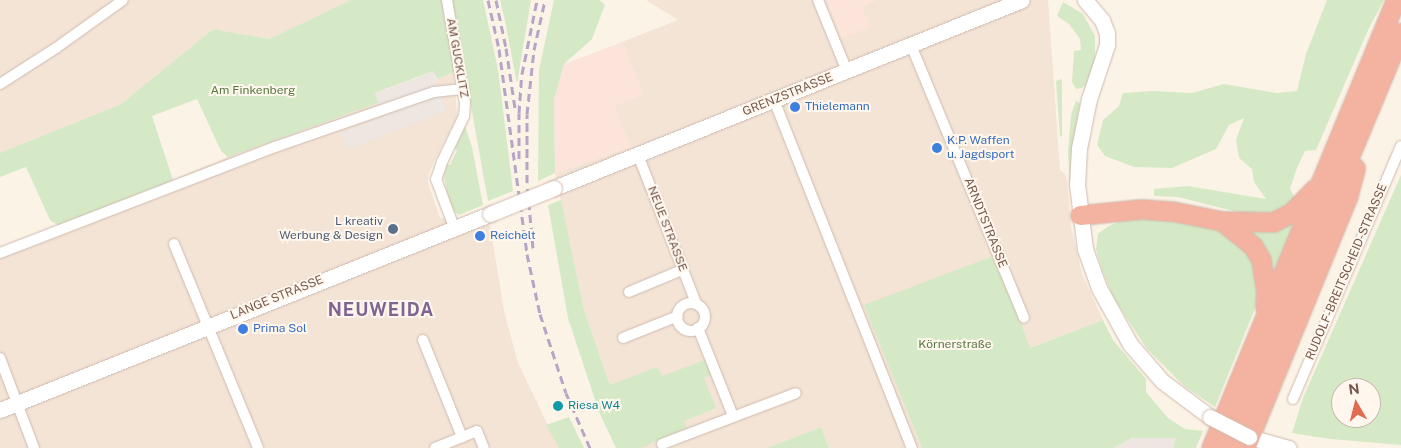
<!DOCTYPE html>
<meta charset="utf-8">
<style>
body{margin:0}
#map{position:relative;width:1401px;height:448px;overflow:hidden;background:#fcf3e7;font-family:"Public Sans",sans-serif}
div>[style]{position:absolute}
.residential>*{inset:0;background:#f3e4d6}
.commercial>*{inset:0;background:#fce4db}
.industrial>*{inset:0;background:#ede6e1}
.green>*{inset:0;background:#d6e9c6}
.roads{filter:drop-shadow(0 0 1px #cebaae) drop-shadow(0 0 1px #cebaae)}
.street>*{height:10px;margin:-5px;padding:0 5px;transform-origin:5px;border-radius:5px;background:#fff}
.street>.ring{margin:-5px;padding:0;box-sizing:content-box;background:none;border:10px solid #fff;border-radius:50%}
.secondary>*{height:15px;margin:-7.5px;padding:0 7.5px;transform-origin:7.5px;border-radius:7.5px;background:#fff}
.highway>*{height:19px;margin:-9.5px;padding:0 9.5px;transform-origin:9.5px;border-radius:9.5px;background:#f4b2a0}
.rail>*{height:3px;margin-top:-1.5px;transform-origin:0;background:repeating-linear-gradient(90deg,#b5a5c6 0 8px,transparent 0 13px)}
.bridges{filter:drop-shadow(0 0 1px #d2bcae) drop-shadow(0 0 1px #d2bcae)}
.secondary-bridge>*{height:15px;margin:-7.5px;padding:0 7.5px;transform-origin:7.5px;border-radius:7.5px;background:#fff}
.dots>*{width:14px;height:14px;translate:-50% -50%;box-sizing:border-box;border:2px solid #fff7ee;border-radius:50%}
span{translate:-50% -50%;white-space:nowrap;text-align:center;line-height:1.15;-webkit-text-stroke:4px #fff7ee;paint-order:stroke}
.street-label{font-size:12px;color:#75594c}
.park-label{font-size:12px;color:#577b44}
.shop-label{font-size:12px;color:#366cbe}
.left{translate:0 -50%;text-align:left}
.service-label{font-size:12px;color:#4e5e75}
.right{translate:-100% -50%;text-align:right}
.culture-label{font-size:12px;color:#0d838f}
.district-label{font-size:18px;color:#806491;font-weight:700;letter-spacing:1px}
.north{position:absolute;left:1331px;top:378px;width:50px;height:50px;box-sizing:border-box;background:#fff7ee;border:1px solid #c8b8ad;border-radius:50%;rotate:352deg;font-size:14px;font-weight:700;line-height:20px;text-align:center;color:#75594c}
.north::after{content:'';display:block;margin:auto;width:18px;height:22px;background:#e26a50;clip-path:polygon(50% 0,100% 100%,50% 72%,0 100%)}
</style>
<div id="map">
<div class="residential">
<div style="clip-path:polygon(0 0,351px 0,269px 39px,213px 29px,121px 104px,0 153px)"></div>
<div style="clip-path:polygon(646px 0,827px 0,842px 38px,862px 6px,876px 0,1048px 0,1060px 170px,1065px 174px,1067px 180px,1071px 227px,1082px 274px,1103px 320px,1030px 348px,1012px 301px,865px 305px,922px 448px,829px 448px,821px 427px,767px 448px,641px 448px,610px 385px,584px 310px,555px 173px,630px 147px,614px 106px,643px 94px,622px 42px,678px 20px)"></div>
<div style="clip-path:polygon(454px 72px,457px 117px,432px 166px,428px 177px,428px 183px,440px 218px,490px 225px,504px 311px,518px 363px,559px 448px,0 448px,0 248px,59px 226px,228px 157px,378px 103px)"></div>
</div>
<div class="commercial">
<div style="clip-path:polygon(827px 0,876px 0,862px 6px,871px 27px,842px 38px)"></div>
<div style="clip-path:polygon(622px 42px,643px 94px,614px 106px,631px 147px,555px 173px,554px 100px,564px 64px)"></div>
</div>
<div class="industrial">
<div style="clip-path:polygon(434px 71px,437px 86px,379px 107px,374px 94px)"></div>
<div style="clip-path:polygon(440px 94px,446px 111px,347px 150px,341px 133px)"></div>
<div style="clip-path:polygon(1132px 438px,1177px 438px,1173px 448px,1113px 448px)"></div>
</div>
<div class="green">
<div style="clip-path:polygon(351px 0,442px 0,454px 72px,437px 79px,433px 71px,375px 93px,378px 103px,228px 157px,221px 151px,197px 99px,152px 116px,173px 180px,59px 226px,50px 220px,26px 167px,0 177px,0 153px,121px 104px,213px 29px,269px 39px)"></div>
<div style="clip-path:polygon(452px 0,483px 0,498px 69px,513px 191px,488px 201px)"></div>
<div style="clip-path:polygon(500px 0,531px 0,517px 84px,505px 21px)"></div>
<div style="clip-path:polygon(554px 0,600px 0,605px 5px,592px 39px,564px 64px,554px 100px,555px 173px,538px 181px,539px 70px)"></div>
<div style="clip-path:polygon(1327px 0,1384px 0,1369px 28px,1316px 150px,1305px 151px,1297px 168px,1290px 189px,1295px 198px,1276px 214px,1245px 214px,1178px 197px,1154px 196px,1154px 189px,1188px 186px,1266px 199px,1254px 182px,1252px 169px,1239px 158px,1236px 140px,1244px 118px,1229px 125px,1216px 149px,1172px 168px,1134px 167px,1105px 156px,1097px 145px,1103px 120px,1119px 106px,1123px 93px,1153px 91px,1192px 93px,1224px 84px,1277px 93px,1297px 91px,1306px 54px)"></div>
<div style="clip-path:polygon(1063px 2px,1083px 14px,1095px 36px,1095px 59px,1086px 85px,1082px 88px,1076px 89px,1072px 82px,1074px 51px,1081px 50px,1080px 39px,1069px 24px,1057px 16px)"></div>
<div style="clip-path:polygon(1062px 79px,1062px 136px,1060px 137px,1056px 81px)"></div>
<div style="clip-path:polygon(1076px 100px,1080px 104px,1071px 154px,1070px 190px,1068px 152px,1071px 115px)"></div>
<div style="clip-path:polygon(465px 126px,472px 147px,483px 205px,459px 215px,453px 210px,449px 200px,444px 177px,446px 164px,450px 165px,457px 150px,455px 148px)"></div>
<div style="clip-path:polygon(evenodd,1401px 175px,1401px 445px,1330px 439px,1292px 433px,1303px 398px,1401px 175px,1341px 388px,1371px 388px,1371px 418px,1341px 418px,1341px 388px)"></div>
<div style="clip-path:polygon(561px 200px,584px 310px,610px 385px,657px 367px,662px 376px,705px 360px,712px 375px,704px 378px,716px 408px,684px 421px,687px 428px,641px 448px,616px 448px,599px 412px,568px 318px,548px 205px)"></div>
<div style="clip-path:polygon(1304px 208px,1273px 283px,1240px 227px)"></div>
<div style="clip-path:polygon(1153px 216px,1217px 228px,1257px 261px,1256px 306px,1215px 407px,1184px 386px,1147px 349px,1113px 297px,1102px 269px,1096px 249px,1098px 234px,1107px 227px,1123px 220px)"></div>
<div style="clip-path:polygon(996px 255px,1030px 348px,1103px 320px,1113px 340px,1146px 379px,1146px 392px,1168px 418px,1185px 429px,1203px 431px,1196px 448px,1173px 448px,1176px 438px,1132px 438px,1113px 448px,922px 448px,864px 305px)"></div>
<div style="clip-path:polygon(569px 417px,584px 448px,559px 448px,546px 425px)"></div>
<div style="clip-path:polygon(821px 427px,829px 448px,767px 448px)"></div>
</div>
<div class="roads">
<div class="street">
<div style="left:447px;top:0;width:105px;rotate:80.1deg"></div>
<div style="left:465px;top:103px;width:13px;rotate:94deg"></div>
<div style="left:464px;top:116px;width:51px;rotate:115.6deg"></div>
<div style="left:442px;top:162px;width:18px;rotate:109deg"></div>
<div style="left:436px;top:179px;width:51px;rotate:69.4deg"></div>
<div style="left:818px;top:0;width:77px;rotate:67.8deg"></div>
<div style="left:911px;top:45px;width:295px;rotate:67.5deg"></div>
<div style="left:0;top:84px;width:67px;rotate:-32.7deg"></div>
<div style="left:56px;top:48px;width:82px;rotate:-35.6deg"></div>
<div style="left:774px;top:100px;width:374px;rotate:68.4deg"></div>
<div style="left:638px;top:155px;width:159px;rotate:68.6deg"></div>
<div style="left:174px;top:244px;width:221px;rotate:67.6deg"></div>
<div style="left:0;top:253px;width:295px;rotate:-21.1deg"></div>
<div style="left:275px;top:147px;width:168px;rotate:-19.1deg"></div>
<div style="left:434px;top:92px;width:30px;rotate:-6deg"></div>
<div style="left:629px;top:292px;width:57px;rotate:-22.5deg"></div>
<div class="ring" style="left:677px;top:303px;width:18px;height:18px"></div>
<div style="left:698px;top:328px;width:95px;rotate:68.3deg"></div>
<div style="left:623px;top:338px;width:59px;rotate:-21.8deg"></div>
<div style="left:423px;top:340px;width:105px;rotate:68.1deg"></div>
<div style="left:0;top:358px;width:96px;rotate:69.3deg"></div>
<div style="left:1293px;top:399px;width:275px;rotate:-66.9deg"></div>
<div style="left:662px;top:444px;width:143px;rotate:-20.8deg"></div>
<div style="left:435px;top:448px;width:45px;rotate:-22deg"></div>
<div style="left:477px;top:431px;width:18px;rotate:68deg"></div>
</div>
<div class="secondary">
<div style="left:1085px;top:0;width:26px;rotate:50deg"></div>
<div style="left:1102px;top:20px;width:14px;rotate:69deg"></div>
<div style="left:1107px;top:33px;width:12px;rotate:90deg"></div>
<div style="left:1107px;top:45px;width:57px;rotate:108.4deg"></div>
<div style="left:1089px;top:99px;width:50px;rotate:101.5deg"></div>
<div style="left:1079px;top:148px;width:36px;rotate:93deg"></div>
<div style="left:1077px;top:184px;width:65px;rotate:83deg"></div>
<div style="left:1085px;top:249px;width:41px;rotate:70.3deg"></div>
<div style="left:1099px;top:288px;width:64px;rotate:61deg"></div>
<div style="left:1130px;top:344px;width:49px;rotate:49.1deg"></div>
<div style="left:1162px;top:381px;width:60px;rotate:36.9deg"></div>
<div style="left:554px;top:188px;width:504px;rotate:-21.89deg"></div>
<div style="left:0;top:410px;width:528px;rotate:-21.8deg"></div>
<div style="left:1249px;top:437px;width:41px;rotate:15.4deg"></div>
</div>
<div class="highway">
<div style="left:1080px;top:215px;width:61px;rotate:-5.6deg"></div>
<div style="left:1141px;top:209px;width:31px;rotate:4deg"></div>
<div style="left:1172px;top:211px;width:51px;rotate:11.3deg"></div>
<div style="left:1222px;top:221px;width:40px;rotate:39deg"></div>
<div style="left:1253px;top:246px;width:16px;rotate:60deg"></div>
<div style="left:1261px;top:260px;width:30px;rotate:81deg"></div>
<div style="left:1266px;top:290px;width:17px;rotate:93deg"></div>
<div style="left:1222px;top:221px;width:51px;rotate:1.1deg"></div>
<div style="left:1273px;top:222px;width:20px;rotate:-27deg"></div>
<div style="left:1291px;top:213px;width:33px;rotate:-46deg"></div>
<div style="left:1211px;top:448px;width:485px;rotate:-67.6deg"></div>
<div style="left:1228px;top:448px;width:450px;rotate:-67.4deg"></div>
<div style="left:1245px;top:448px;width:273px;rotate:-67.8deg"></div>
<div style="left:1348px;top:195px;width:28px;rotate:-75deg"></div>
</div>
</div>
<div class="rail">
<div style="left:488px;top:0;width:50px;rotate:77.3deg"></div>
<div style="left:499px;top:49px;width:207px;rotate:82.2deg"></div>
<div style="left:527px;top:254px;width:61px;rotate:77.8deg"></div>
<div style="left:540px;top:314px;width:83px;rotate:71.8deg"></div>
<div style="left:566px;top:393px;width:60px;rotate:66.4deg"></div>
<div style="left:496px;top:0;width:49px;rotate:78.2deg"></div>
<div style="left:506px;top:48px;width:61px;rotate:81.5deg"></div>
<div style="left:519px;top:159px;width:46px;rotate:-90deg"></div>
<div style="left:519px;top:113px;width:39px;rotate:-86deg"></div>
<div style="left:522px;top:74px;width:76px;rotate:-78.5deg"></div>
<div style="left:533px;top:248px;width:65px;rotate:-95.3deg"></div>
<div style="left:527px;top:183px;width:69px;rotate:-90deg"></div>
<div style="left:527px;top:114px;width:64px;rotate:-83.8deg"></div>
<div style="left:534px;top:50px;width:51px;rotate:-77.6deg"></div>
</div>
<div class="bridges">
<div class="secondary-bridge">
<div style="left:490px;top:214px;width:69px;rotate:-22.1deg"></div>
<div style="left:1210px;top:417px;width:44px;rotate:27.1deg"></div>
</div>
</div>
<div class="dots">
<div style="left:795px;top:107px;background:#3f7fe0"></div>
<div style="left:937px;top:148px;background:#3f7fe0"></div>
<div style="left:393px;top:229px;background:#5c6f8a"></div>
<div style="left:480px;top:236px;background:#3f7fe0"></div>
<div style="left:243px;top:329px;background:#3f7fe0"></div>
<div style="left:558px;top:406px;background:#0f9aa8"></div>
</div>
<div class="street-label">
<span style="left:457px;top:58px;rotate:80deg">AM GUCKLITZ</span>
<span style="left:788px;top:95px;rotate:-22deg">GRENZSTRASSE</span>
<span style="left:985px;top:223px;rotate:68deg">ARNDTSTRASSE</span>
<span style="left:667px;top:229px;rotate:69deg">NEUE STRASSE</span>
<span style="left:1347px;top:272px;rotate:-67deg">RUDOLF-BREITSCHEID-STRASSE</span>
<span style="left:277px;top:298px;rotate:-22deg">LANGE STRASSE</span>
</div>
<div class="park-label">
<span style="left:253px;top:91px">Am Finkenberg</span>
<span style="left:955px;top:345px">Körnerstraße</span>
</div>
<div class="shop-label">
<span class="left" style="left:805px;top:107px">Thielemann</span>
<span class="left" style="left:947px;top:148px">K.P. Waffen<br>u. Jagdsport</span>
<span class="left" style="left:490px;top:236px">Reichelt</span>
<span class="left" style="left:253px;top:329px">Prima Sol</span>
</div>
<div class="service-label">
<span class="right" style="left:383px;top:229px">L kreativ<br>Werbung &amp; Design</span>
</div>
<div class="culture-label">
<span class="left" style="left:568px;top:406px">Riesa W4</span>
</div>
<div class="district-label">
<span style="left:381px;top:310px">NEUWEIDA</span>
</div>
<div class="north">N</div>
</div>
